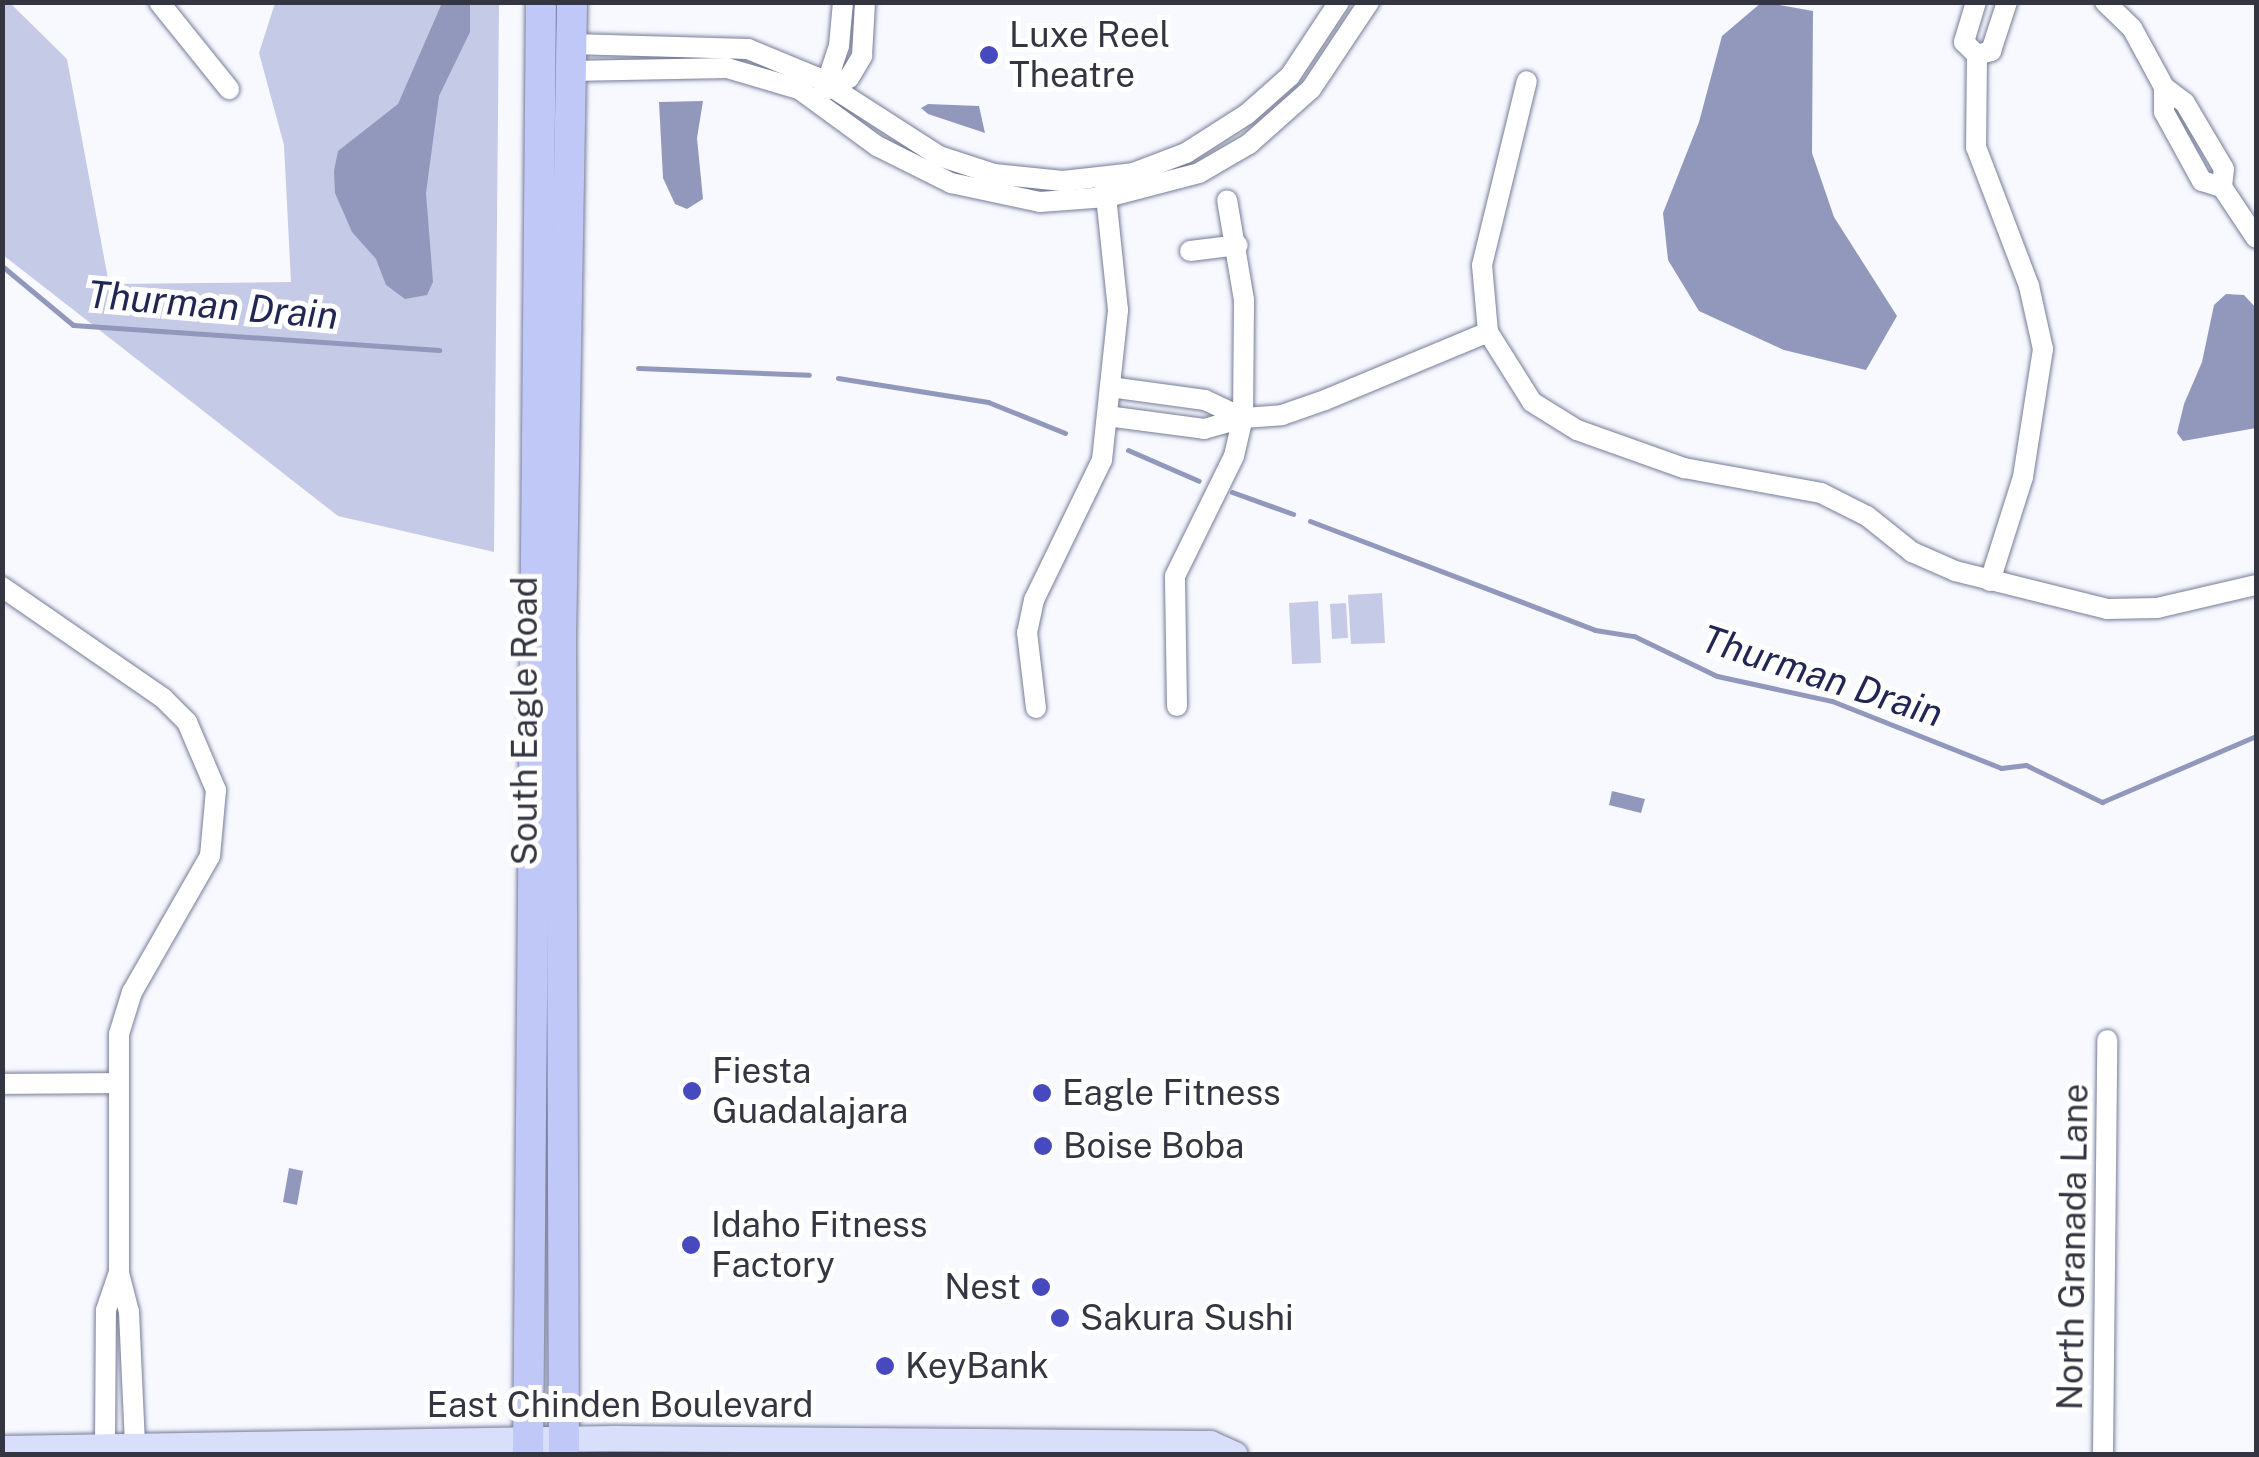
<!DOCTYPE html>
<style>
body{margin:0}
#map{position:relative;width:2259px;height:1457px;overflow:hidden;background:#f7f9ff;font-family:"Public Sans",sans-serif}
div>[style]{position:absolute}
.green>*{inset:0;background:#c5cae6}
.water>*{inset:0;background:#9198bc}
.stream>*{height:5px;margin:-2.5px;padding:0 2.5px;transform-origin:2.5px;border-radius:2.5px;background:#9198bc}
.roads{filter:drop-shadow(0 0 2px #767c98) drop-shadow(0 0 2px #767c98)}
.minor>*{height:20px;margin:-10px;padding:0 10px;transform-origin:10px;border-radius:10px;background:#fff}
.major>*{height:25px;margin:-12.5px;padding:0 12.5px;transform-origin:12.5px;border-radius:12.5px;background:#d9defa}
.highway>*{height:30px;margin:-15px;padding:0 15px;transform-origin:15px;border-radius:15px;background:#bfc8f6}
.dots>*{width:28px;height:28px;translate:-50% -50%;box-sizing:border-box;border:5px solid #fff;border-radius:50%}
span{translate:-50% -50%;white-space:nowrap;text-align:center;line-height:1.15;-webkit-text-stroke:10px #fff;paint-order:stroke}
.poi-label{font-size:35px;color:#333541}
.left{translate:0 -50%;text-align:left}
.right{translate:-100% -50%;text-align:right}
.street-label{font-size:35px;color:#333541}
.water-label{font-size:38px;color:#222655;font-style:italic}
.frame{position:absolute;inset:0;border:5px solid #333541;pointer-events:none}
</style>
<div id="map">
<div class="green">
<div style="clip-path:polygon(2px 3px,10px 3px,67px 59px,109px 284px,291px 282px,284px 145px,259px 53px,275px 3px,499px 3px,494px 552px,338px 516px,3px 255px)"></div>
<div style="clip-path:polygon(1382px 593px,1385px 643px,1351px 644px,1348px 595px)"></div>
<div style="clip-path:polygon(1318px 601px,1321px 663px,1292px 664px,1289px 603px)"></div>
<div style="clip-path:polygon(1346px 603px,1348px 638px,1332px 639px,1330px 604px)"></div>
</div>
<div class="water">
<div style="clip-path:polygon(1762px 2px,1813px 11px,1812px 153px,1834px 217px,1897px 316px,1866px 370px,1784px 350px,1699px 311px,1668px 260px,1663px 213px,1699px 122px,1722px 36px)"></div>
<div style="clip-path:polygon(442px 3px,470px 3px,470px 32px,439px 96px,426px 193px,433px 282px,427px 295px,405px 299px,386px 285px,376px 259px,352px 232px,335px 193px,334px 171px,338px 151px,398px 104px)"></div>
<div style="clip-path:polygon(703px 101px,697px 138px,703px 199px,687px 209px,675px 204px,663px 178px,659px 102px)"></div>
<div style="clip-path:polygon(928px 104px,979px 106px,985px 133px,928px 114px,921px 108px)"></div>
<div style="clip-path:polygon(2226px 294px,2244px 295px,2256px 308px,2256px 428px,2183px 441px,2177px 433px,2184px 404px,2202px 362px,2214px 305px)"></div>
<div style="clip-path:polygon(1612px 791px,1645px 799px,1641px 813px,1609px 805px)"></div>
<div style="clip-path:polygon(289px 1168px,303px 1171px,297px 1205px,283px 1202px)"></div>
</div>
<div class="stream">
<div style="left:2px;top:266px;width:92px;rotate:39.7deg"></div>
<div style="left:73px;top:325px;width:367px;rotate:3.9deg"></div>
<div style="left:638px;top:368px;width:171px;rotate:2.3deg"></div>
<div style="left:838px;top:378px;width:152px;rotate:9.1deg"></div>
<div style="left:988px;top:402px;width:83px;rotate:21.9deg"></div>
<div style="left:1128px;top:450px;width:77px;rotate:23.6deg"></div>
<div style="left:1232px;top:492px;width:65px;rotate:19.8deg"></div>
<div style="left:1310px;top:521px;width:305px;rotate:20.9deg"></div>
<div style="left:1595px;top:630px;width:39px;rotate:9deg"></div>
<div style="left:1634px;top:636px;width:92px;rotate:25.7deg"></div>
<div style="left:1717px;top:676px;width:118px;rotate:12.3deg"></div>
<div style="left:1832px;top:701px;width:182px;rotate:21.6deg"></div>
<div style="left:2001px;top:768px;width:25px;rotate:-7deg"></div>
<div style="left:2026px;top:765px;width:85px;rotate:26deg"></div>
<div style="left:2102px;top:802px;width:168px;rotate:-23.2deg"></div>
</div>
<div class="roads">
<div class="minor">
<div style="left:159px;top:2px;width:112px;rotate:51.2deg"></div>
<div style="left:1976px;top:2px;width:42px;rotate:106.7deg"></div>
<div style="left:1964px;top:42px;width:18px;rotate:45deg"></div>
<div style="left:1977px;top:55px;width:15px;rotate:-16deg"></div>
<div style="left:1991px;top:51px;width:52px;rotate:-71.9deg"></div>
<div style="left:2105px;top:2px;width:37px;rotate:44deg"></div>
<div style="left:2132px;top:28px;width:67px;rotate:61.5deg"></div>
<div style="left:571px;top:44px;width:177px;rotate:1.6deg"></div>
<div style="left:748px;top:49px;width:74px;rotate:22.4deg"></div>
<div style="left:816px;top:77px;width:146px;rotate:32.7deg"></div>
<div style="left:939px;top:156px;width:58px;rotate:18.1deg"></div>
<div style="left:994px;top:174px;width:69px;rotate:5.8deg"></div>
<div style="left:1063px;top:181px;width:70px;rotate:-6.5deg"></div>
<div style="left:1133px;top:173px;width:57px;rotate:-20.7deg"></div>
<div style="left:1186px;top:153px;width:72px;rotate:-32.6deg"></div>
<div style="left:1247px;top:114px;width:57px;rotate:-41.5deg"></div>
<div style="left:1290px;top:76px;width:89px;rotate:-56.5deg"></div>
<div style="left:1977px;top:55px;width:92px;rotate:90.6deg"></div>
<div style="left:1976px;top:147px;width:149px;rotate:69.1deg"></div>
<div style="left:2029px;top:286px;width:65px;rotate:77.5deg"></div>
<div style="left:2043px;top:349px;width:130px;rotate:98.9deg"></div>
<div style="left:2023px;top:477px;width:109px;rotate:107.6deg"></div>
<div style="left:570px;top:71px;width:157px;rotate:-1.1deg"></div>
<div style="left:727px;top:68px;width:75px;rotate:16.3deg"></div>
<div style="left:799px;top:89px;width:97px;rotate:36.2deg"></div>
<div style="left:877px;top:146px;width:83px;rotate:26.6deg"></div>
<div style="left:951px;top:183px;width:91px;rotate:12.1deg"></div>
<div style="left:1040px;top:202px;width:67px;rotate:-4.3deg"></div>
<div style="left:1107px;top:197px;width:95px;rotate:-14.6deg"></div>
<div style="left:1199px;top:173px;width:58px;rotate:-30.1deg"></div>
<div style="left:1249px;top:144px;width:83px;rotate:-41.6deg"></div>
<div style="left:1311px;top:89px;width:105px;rotate:-56.3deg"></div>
<div style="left:828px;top:86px;width:22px;rotate:-21deg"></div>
<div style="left:849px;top:78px;width:26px;rotate:-59deg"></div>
<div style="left:862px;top:56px;width:54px;rotate:-86.8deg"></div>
<div style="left:824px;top:91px;width:47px;rotate:-71.6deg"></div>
<div style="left:839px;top:46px;width:44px;rotate:-84.8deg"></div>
<div style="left:2222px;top:187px;width:18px;rotate:-84deg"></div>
<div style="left:2224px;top:169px;width:77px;rotate:-120.6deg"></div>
<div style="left:2185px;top:103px;width:26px;rotate:-143deg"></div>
<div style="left:2164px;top:87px;width:25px;rotate:90deg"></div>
<div style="left:2164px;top:112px;width:79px;rotate:61.2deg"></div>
<div style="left:2202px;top:181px;width:21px;rotate:17deg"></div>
<div style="left:2222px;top:187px;width:61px;rotate:56.3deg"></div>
<div style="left:1190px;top:251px;width:48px;rotate:-7.1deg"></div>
<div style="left:1488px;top:332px;width:67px;rotate:-95.1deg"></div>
<div style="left:1482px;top:265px;width:189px;rotate:-76.3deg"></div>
<div style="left:1107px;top:416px;width:98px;rotate:7.6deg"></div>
<div style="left:1204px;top:429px;width:41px;rotate:-15.8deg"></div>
<div style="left:1243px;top:418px;width:42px;rotate:-154.7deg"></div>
<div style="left:1205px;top:400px;width:96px;rotate:-172.2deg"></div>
<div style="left:1243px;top:418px;width:39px;rotate:-4deg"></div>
<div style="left:1282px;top:415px;width:46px;rotate:-19.2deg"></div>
<div style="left:1325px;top:400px;width:177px;rotate:-22.6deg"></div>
<div style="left:1488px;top:332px;width:83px;rotate:57.8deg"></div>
<div style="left:1532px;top:402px;width:53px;rotate:31.9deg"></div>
<div style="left:1577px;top:430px;width:114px;rotate:19.6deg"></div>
<div style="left:1684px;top:468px;width:139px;rotate:10.3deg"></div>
<div style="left:1821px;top:493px;width:51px;rotate:26.6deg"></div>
<div style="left:1867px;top:516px;width:58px;rotate:38.7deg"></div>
<div style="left:1912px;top:552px;width:47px;rotate:23.8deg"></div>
<div style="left:1955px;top:571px;width:157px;rotate:14deg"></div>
<div style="left:2107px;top:609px;width:50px;rotate:-1.1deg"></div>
<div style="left:2157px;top:608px;width:102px;rotate:-13.1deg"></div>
<div style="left:2px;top:587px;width:196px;rotate:34.6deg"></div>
<div style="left:163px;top:698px;width:34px;rotate:45deg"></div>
<div style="left:187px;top:722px;width:74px;rotate:66.9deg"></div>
<div style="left:216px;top:790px;width:66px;rotate:95.2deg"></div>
<div style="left:210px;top:856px;width:157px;rotate:119.8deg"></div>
<div style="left:132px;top:992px;width:44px;rotate:107.2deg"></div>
<div style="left:119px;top:1034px;width:239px;rotate:90deg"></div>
<div style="left:119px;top:1273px;width:40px;rotate:75.6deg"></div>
<div style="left:129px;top:1312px;width:131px;rotate:87.4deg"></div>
<div style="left:1177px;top:706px;width:130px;rotate:-90.9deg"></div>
<div style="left:1175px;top:576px;width:134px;rotate:-63.8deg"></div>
<div style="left:1234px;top:456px;width:39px;rotate:-77deg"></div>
<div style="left:1243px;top:418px;width:118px;rotate:-89.5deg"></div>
<div style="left:1244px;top:300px;width:101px;rotate:-99.6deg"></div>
<div style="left:1036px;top:708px;width:76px;rotate:-96.8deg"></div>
<div style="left:1027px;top:633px;width:34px;rotate:-78deg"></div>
<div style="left:1034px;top:600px;width:156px;rotate:-64.1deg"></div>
<div style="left:1102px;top:460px;width:151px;rotate:-83.9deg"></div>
<div style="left:1118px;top:310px;width:125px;rotate:-96deg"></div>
<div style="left:2px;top:1084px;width:115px;rotate:-0.5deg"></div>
<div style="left:105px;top:1444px;width:134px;rotate:-89.6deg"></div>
<div style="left:106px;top:1310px;width:39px;rotate:-71deg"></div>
<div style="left:2103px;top:1454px;width:414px;rotate:-89.4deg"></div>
</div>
<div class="major">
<div style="left:2px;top:1448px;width:611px;rotate:-0.94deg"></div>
<div style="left:613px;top:1438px;width:597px;rotate:0.48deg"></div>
<div style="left:1210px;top:1443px;width:27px;rotate:24deg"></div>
</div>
<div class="highway">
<div style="left:528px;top:1454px;width:1452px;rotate:-89.49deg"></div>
<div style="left:564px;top:1454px;width:813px;rotate:-90.21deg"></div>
<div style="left:561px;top:641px;width:639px;rotate:-89.01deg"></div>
</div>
</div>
<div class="dots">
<div style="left:989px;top:55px;background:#474abf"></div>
<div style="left:692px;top:1091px;background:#474abf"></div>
<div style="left:1042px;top:1093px;background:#474abf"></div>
<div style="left:1043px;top:1146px;background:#474abf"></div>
<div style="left:691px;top:1245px;background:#474abf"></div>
<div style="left:1041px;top:1287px;background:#474abf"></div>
<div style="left:1060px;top:1318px;background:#474abf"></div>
<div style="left:885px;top:1366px;background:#474abf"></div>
</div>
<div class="poi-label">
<span class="left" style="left:1009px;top:55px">Luxe Reel<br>Theatre</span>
<span class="left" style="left:712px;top:1091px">Fiesta<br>Guadalajara</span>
<span class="left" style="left:1062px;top:1093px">Eagle Fitness</span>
<span class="left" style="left:1063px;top:1146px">Boise Boba</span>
<span class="left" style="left:711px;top:1245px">Idaho Fitness<br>Factory</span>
<span class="right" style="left:1021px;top:1287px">Nest</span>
<span class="left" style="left:1080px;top:1318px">Sakura Sushi</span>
<span class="left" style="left:905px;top:1366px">KeyBank</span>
</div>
<div class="street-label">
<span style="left:525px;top:721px;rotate:-90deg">South Eagle Road</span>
<span style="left:2073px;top:1247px;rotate:-89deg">North Granada Lane</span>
<span style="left:620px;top:1405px">East Chinden Boulevard</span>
</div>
<div class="water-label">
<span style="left:213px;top:305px;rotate:5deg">Thurman Drain</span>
<span style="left:1822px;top:676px;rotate:18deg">Thurman Drain</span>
</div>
<div class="frame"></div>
</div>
